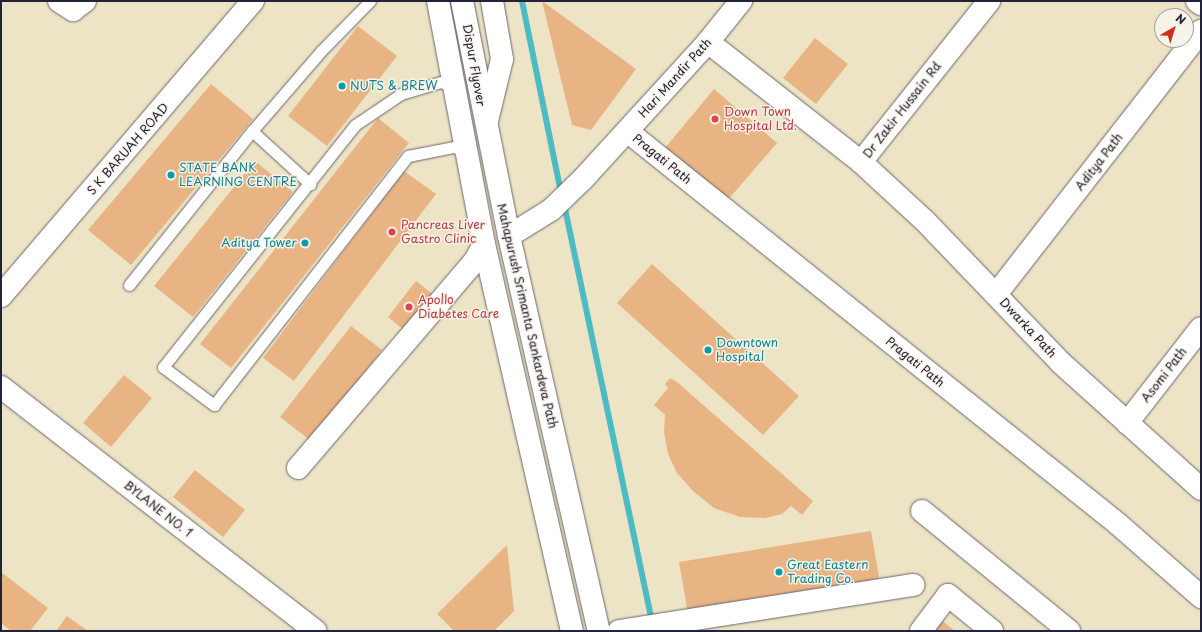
<!DOCTYPE html>
<style>
body{margin:0}
#map{position:relative;width:1202px;height:632px;overflow:hidden;background:#ede4c6;font-family:"Playpen Sans",sans-serif}
div>[style]{position:absolute}
.stream>*{height:6px;margin:-3px;padding:0 3px;transform-origin:3px;border-radius:3px;background:#4cbbc4}
.building>*{inset:0;background:#e8b484}
.roads{filter:drop-shadow(0 0 1px #69666c) drop-shadow(0 0 1px #69666c)}
.lane>*{height:11px;margin:-5.5px;padding:0 5.5px;transform-origin:5.5px;border-radius:5.5px;background:#fff}
.street>*{height:22px;margin:-11px;padding:0 11px;transform-origin:11px;border-radius:11px;background:#fff}
.primary>*{height:22px;margin:-11px;padding:0 11px;transform-origin:11px;border-radius:11px;background:#fff}
.dots>*{width:11px;height:11px;translate:-50% -50%;box-sizing:border-box;border:2px solid #f7f3e8;border-radius:50%}
span{translate:-50% -50%;white-space:nowrap;text-align:center;line-height:1.15;-webkit-text-stroke:3px #f7f3e8;paint-order:stroke}
.street-label{font-size:12px;color:#22223b}
.culture-label{font-size:12px;color:#0d838f}
.left{translate:0 -50%;text-align:left}
.right{translate:-100% -50%;text-align:right}
.health-label{font-size:12px;color:#be3a42}
.frame{position:absolute;inset:0;border:2px solid #22223b;pointer-events:none}
.north{position:absolute;left:1154px;top:8px;width:40px;height:40px;box-sizing:border-box;background:#f7f3e8;border:1px solid #a29fa3;border-radius:50%;rotate:38deg;font-size:11px;font-weight:700;line-height:16px;text-align:center;color:#22223b}
.north::after{content:'';display:block;margin:auto;width:14px;height:18px;background:#c8321e;clip-path:polygon(50% 0,100% 100%,50% 72%,0 100%)}
</style>
<div id="map">
<div class="stream">
<div style="left:522px;top:1px;width:196px;rotate:78.5deg"></div>
<div style="left:564px;top:204px;width:427px;rotate:78.1deg"></div>
</div>
<div class="building">
<div style="clip-path:polygon(542px 1px,636px 69px,591px 130px,572px 125px)"></div>
<div style="clip-path:polygon(358px 26px,397px 56px,327px 146px,288px 116px)"></div>
<div style="clip-path:polygon(815px 38px,848px 64px,816px 104px,783px 78px)"></div>
<div style="clip-path:polygon(211px 84px,253px 119px,131px 265px,88px 230px)"></div>
<div style="clip-path:polygon(714px 89px,777px 143px,727px 201px,665px 148px)"></div>
<div style="clip-path:polygon(378px 118px,409px 143px,231px 368px,200px 344px)"></div>
<div style="clip-path:polygon(255px 161px,293px 192px,193px 317px,154px 286px)"></div>
<div style="clip-path:polygon(404px 171px,436px 194px,294px 381px,263px 358px)"></div>
<div style="clip-path:polygon(652px 264px,799px 396px,763px 435px,617px 303px)"></div>
<div style="clip-path:polygon(416px 281px,435px 296px,406px 332px,388px 317px)"></div>
<div style="clip-path:polygon(351px 326px,382px 350px,311px 441px,280px 417px)"></div>
<div style="clip-path:polygon(124px 375px,152px 398px,111px 447px,83px 423px)"></div>
<div style="clip-path:polygon(670px 378px,677px 382px,813px 501px,802px 515px,791px 506px,782px 514px,765px 518px,740px 517px,714px 508px,693px 491px,677px 473px,668px 454px,664px 432px,665px 415px,654px 405px,668px 388px,665px 384px)"></div>
<div style="clip-path:polygon(195px 470px,245px 510px,223px 537px,173px 497px)"></div>
<div style="clip-path:polygon(871px 531px,880px 583px,688px 614px,679px 562px)"></div>
<div style="clip-path:polygon(507px 545px,514px 611px,494px 631px,454px 631px,437px 614px)"></div>
<div style="clip-path:polygon(1px 572px,48px 608px,30px 631px,11px 631px,1px 623px)"></div>
<div style="clip-path:polygon(935px 615px,955px 631px,923px 631px)"></div>
<div style="clip-path:polygon(67px 616px,88px 631px,56px 631px)"></div>
</div>
<div class="roads">
<div class="lane">
<div style="left:453px;top:87px;width:13px;rotate:-157deg"></div>
<div style="left:441px;top:82px;width:42px;rotate:163.3deg"></div>
<div style="left:401px;top:94px;width:55px;rotate:146deg"></div>
<div style="left:355px;top:125px;width:309px;rotate:128.4deg"></div>
<div style="left:163px;top:367px;width:64px;rotate:36.7deg"></div>
<div style="left:214px;top:405px;width:316px;rotate:-52.1deg"></div>
<div style="left:408px;top:156px;width:47px;rotate:-11.1deg"></div>
<div style="left:454px;top:147px;width:12px;rotate:20deg"></div>
<div style="left:252px;top:131px;width:79px;rotate:42.4deg"></div>
<div style="left:129px;top:285px;width:197px;rotate:-51.4deg"></div>
<div style="left:252px;top:131px;width:106px;rotate:-49.2deg"></div>
<div style="left:321px;top:51px;width:70px;rotate:-45.6deg"></div>
</div>
<div class="street">
<div style="left:59px;top:1px;width:17px;rotate:33deg"></div>
<div style="left:73px;top:10px;width:15px;rotate:-37deg"></div>
<div style="left:1197px;top:1px;width:5px;rotate:37deg"></div>
<div style="left:708px;top:42px;width:194px;rotate:38.1deg"></div>
<div style="left:861px;top:162px;width:206px;rotate:-51.5deg"></div>
<div style="left:627px;top:131px;width:629px;rotate:38.67deg"></div>
<div style="left:1118px;top:524px;width:111px;rotate:41.3deg"></div>
<div style="left:861px;top:162px;width:87px;rotate:42.7deg"></div>
<div style="left:925px;top:221px;width:195px;rotate:46.2deg"></div>
<div style="left:1060px;top:362px;width:190px;rotate:42deg"></div>
<div style="left:509px;top:236px;width:49px;rotate:-31.8deg"></div>
<div style="left:551px;top:210px;width:45px;rotate:-44.1deg"></div>
<div style="left:583px;top:179px;width:185px;rotate:-47.6deg"></div>
<div style="left:708px;top:42px;width:53px;rotate:-51.2deg"></div>
<div style="left:997px;top:293px;width:332px;rotate:-52.1deg"></div>
<div style="left:1px;top:296px;width:388px;rotate:-49.5deg"></div>
<div style="left:1px;top:387px;width:398px;rotate:37.8deg"></div>
<div style="left:1127px;top:423px;width:120px;rotate:-52.1deg"></div>
<div style="left:298px;top:468px;width:272px;rotate:-49.5deg"></div>
<div style="left:475px;top:261px;width:19px;rotate:-62deg"></div>
<div style="left:922px;top:511px;width:190px;rotate:39.2deg"></div>
<div style="left:619px;top:631px;width:298px;rotate:-8.9deg"></div>
<div style="left:921px;top:631px;width:45px;rotate:-53.1deg"></div>
<div style="left:948px;top:595px;width:57px;rotate:39.3deg"></div>
</div>
<div class="primary">
<div style="left:438px;top:1px;width:247px;rotate:79.3deg"></div>
<div style="left:484px;top:244px;width:397px;rotate:77.2deg"></div>
<div style="left:462px;top:1px;width:240px;rotate:78.7deg"></div>
<div style="left:509px;top:236px;width:405px;rotate:77.2deg"></div>
<div style="left:487px;top:121px;width:64px;rotate:-76.4deg"></div>
<div style="left:502px;top:59px;width:59px;rotate:-99.8deg"></div>
</div>
</div>
<div class="dots">
<div style="left:342px;top:86px;background:#0f9aa8"></div>
<div style="left:715px;top:119px;background:#e0444e"></div>
<div style="left:171px;top:175px;background:#0f9aa8"></div>
<div style="left:392px;top:232px;background:#e0444e"></div>
<div style="left:305px;top:243px;background:#0f9aa8"></div>
<div style="left:409px;top:307px;background:#e0444e"></div>
<div style="left:708px;top:350px;background:#0f9aa8"></div>
<div style="left:779px;top:572px;background:#0f9aa8"></div>
</div>
<div class="street-label">
<span style="left:474px;top:65px;rotate:80deg">Dispur Flyover</span>
<span style="left:675px;top:78px;rotate:-48deg">Hari Mandir Path</span>
<span style="left:902px;top:110px;rotate:-52deg">Dr Zakir Hussain Rd</span>
<span style="left:128px;top:149px;rotate:-49deg">S K BARUAH ROAD</span>
<span style="left:662px;top:159px;rotate:39deg">Pragati Path</span>
<span style="left:1099px;top:162px;rotate:-52deg">Aditya Path</span>
<span style="left:527px;top:316px;rotate:77deg">Mahapurush Srimanta Sankardeva Path</span>
<span style="left:1028px;top:328px;rotate:47deg">Dwarka Path</span>
<span style="left:915px;top:362px;rotate:39deg">Pragati Path</span>
<span style="left:1164px;top:375px;rotate:-52deg">Asomi Path</span>
<span style="left:158px;top:509px;rotate:38deg">BYLANE NO. 1</span>
</div>
<div class="culture-label">
<span class="left" style="left:350px;top:86px">NUTS &amp; BREW</span>
<span class="left" style="left:179px;top:175px">STATE BANK<br>LEARNING CENTRE</span>
<span class="right" style="left:297px;top:243px">Aditya Tower</span>
<span class="left" style="left:716px;top:350px">Downtown<br>Hospital</span>
<span class="left" style="left:787px;top:572px">Great Eastern<br>Trading Co.</span>
</div>
<div class="health-label">
<span class="left" style="left:724px;top:119px">Down Town<br>Hospital Ltd.</span>
<span class="left" style="left:401px;top:232px">Pancreas Liver<br>Gastro Clinic</span>
<span class="left" style="left:418px;top:307px">Apollo<br>Diabetes Care</span>
</div>
<div class="frame"></div>
<div class="north">N</div>
</div>
